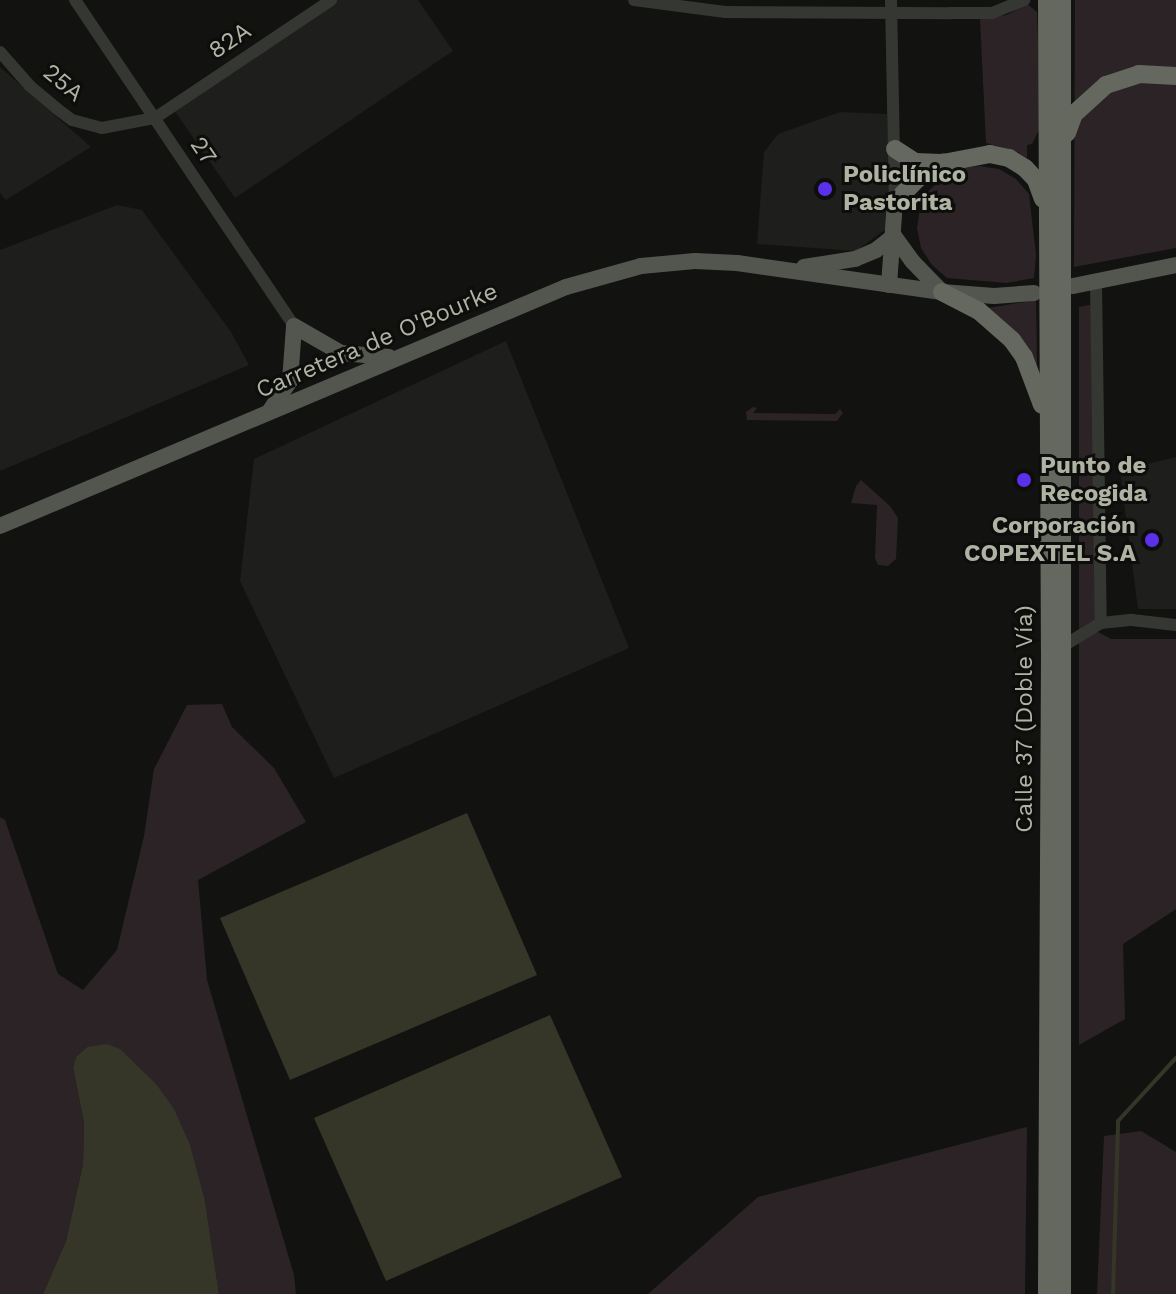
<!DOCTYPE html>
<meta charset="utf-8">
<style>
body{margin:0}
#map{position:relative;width:1176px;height:1294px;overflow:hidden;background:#121211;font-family:"Work Sans",sans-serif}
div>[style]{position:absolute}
.built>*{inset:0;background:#1e1f1d}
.green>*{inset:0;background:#2c2326}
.water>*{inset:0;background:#353528}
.stream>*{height:4px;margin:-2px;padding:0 2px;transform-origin:2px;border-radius:2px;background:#353528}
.minor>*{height:12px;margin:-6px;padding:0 6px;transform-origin:6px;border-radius:6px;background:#353732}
.major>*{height:16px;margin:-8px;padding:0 8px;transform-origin:8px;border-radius:8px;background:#53564e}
.highway>*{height:18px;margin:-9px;padding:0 9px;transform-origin:9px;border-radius:9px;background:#65685e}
.dots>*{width:22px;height:22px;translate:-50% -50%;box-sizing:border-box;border:4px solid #0d0d0c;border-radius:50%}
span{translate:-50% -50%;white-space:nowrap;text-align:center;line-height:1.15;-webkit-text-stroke:6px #0d0d0c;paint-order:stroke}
.street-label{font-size:24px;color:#afb3a3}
.poi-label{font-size:24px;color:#afb3a3;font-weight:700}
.left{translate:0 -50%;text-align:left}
.right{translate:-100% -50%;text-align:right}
</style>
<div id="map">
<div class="built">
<div style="clip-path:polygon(337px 0,418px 0,453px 51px,235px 198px,174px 110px)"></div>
<div style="clip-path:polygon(0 67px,91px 147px,6px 200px,0 193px)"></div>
<div style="clip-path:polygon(840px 112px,887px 114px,890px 226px,856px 251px,757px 244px,764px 152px,778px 134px)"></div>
<div style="clip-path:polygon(117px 205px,142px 210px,231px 332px,249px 365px,0 471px,0 250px)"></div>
<div style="clip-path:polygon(506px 341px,629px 648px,334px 778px,240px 581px,254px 459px)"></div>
<div style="clip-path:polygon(1176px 457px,1176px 609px,1138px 609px,1120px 471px)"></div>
</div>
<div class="green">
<div style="clip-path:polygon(1075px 0,1176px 0,1176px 248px,1074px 267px)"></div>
<div style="clip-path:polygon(1027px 4px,1037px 12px,1041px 126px,1032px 144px,1027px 145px,1027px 159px,1018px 152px,986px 143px,980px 19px,1007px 15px)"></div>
<div style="clip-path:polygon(980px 166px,999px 169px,1016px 179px,1029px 194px,1036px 255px,1034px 278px,1007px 283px,947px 278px,932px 265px,921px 248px,917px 228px,920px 208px,929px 191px,943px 177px,960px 168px)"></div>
<div style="clip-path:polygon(1036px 300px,1037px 364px,1036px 367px,988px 308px)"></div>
<div style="clip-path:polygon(1094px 304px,1098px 632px,1111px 639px,1176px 639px,1176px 909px,1123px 944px,1125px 1019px,1079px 1045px,1079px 307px)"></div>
<div style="clip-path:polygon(753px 407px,757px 408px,753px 413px,835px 414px,840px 409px,843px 413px,837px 421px,747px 420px,746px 412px)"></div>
<div style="clip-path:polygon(861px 480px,890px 506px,898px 518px,896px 559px,888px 566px,878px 565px,875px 558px,877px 505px,851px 503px,856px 486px)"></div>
<div style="clip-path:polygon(222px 704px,232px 727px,274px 768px,306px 822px,198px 880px,207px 980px,294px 1275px,296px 1294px,219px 1294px,205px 1201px,87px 1047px,76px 1057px,73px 1067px,84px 1123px,83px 1164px,66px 1241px,43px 1294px,0 1294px,0 817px,5px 820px,58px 974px,83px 990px,117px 950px,144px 836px,154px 769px,187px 705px)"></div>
<div style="clip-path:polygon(1027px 1127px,1025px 1294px,648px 1294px,758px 1197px)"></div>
<div style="clip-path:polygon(1141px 1131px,1176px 1152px,1176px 1294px,1097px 1294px,1104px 1136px)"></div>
</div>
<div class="water">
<div style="clip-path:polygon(467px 813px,537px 975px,290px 1080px,220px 918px)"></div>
<div style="clip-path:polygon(550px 1015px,622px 1177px,386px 1281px,314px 1118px)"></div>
<div style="clip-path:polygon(107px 1044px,120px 1049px,156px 1084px,174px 1109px,190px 1145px,205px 1201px,219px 1294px,43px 1294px,66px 1241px,83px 1164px,84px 1123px,73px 1067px,76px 1057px,87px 1047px)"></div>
</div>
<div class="stream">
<div style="left:1113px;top:1294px;width:173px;rotate:-88.3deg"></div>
<div style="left:1118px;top:1121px;width:86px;rotate:-47.4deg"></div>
</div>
<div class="minor">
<div style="left:75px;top:0;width:393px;rotate:56.1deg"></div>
<div style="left:634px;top:0;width:92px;rotate:7.5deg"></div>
<div style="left:725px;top:12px;width:226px;rotate:0.3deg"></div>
<div style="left:951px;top:13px;width:41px"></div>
<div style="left:992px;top:13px;width:35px;rotate:-22deg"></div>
<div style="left:891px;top:0;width:202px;rotate:88.9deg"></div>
<div style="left:0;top:52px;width:45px;rotate:48.6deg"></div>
<div style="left:30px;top:86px;width:34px;rotate:40deg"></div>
<div style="left:56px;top:108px;width:20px;rotate:37deg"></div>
<div style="left:72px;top:120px;width:31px;rotate:15deg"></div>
<div style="left:102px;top:128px;width:54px;rotate:-10.7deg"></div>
<div style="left:155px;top:118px;width:212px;rotate:-33.8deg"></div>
<div style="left:1096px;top:282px;width:341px;rotate:89.2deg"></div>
<div style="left:1063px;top:646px;width:44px;rotate:-31.2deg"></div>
<div style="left:1101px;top:623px;width:31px;rotate:-6deg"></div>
<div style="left:1132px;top:620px;width:44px;rotate:6.5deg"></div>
</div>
<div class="major">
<div style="left:894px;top:236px;width:31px;rotate:54deg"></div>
<div style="left:912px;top:261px;width:43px;rotate:45.9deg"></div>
<div style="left:804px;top:267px;width:52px;rotate:-8.9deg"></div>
<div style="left:855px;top:259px;width:23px;rotate:-23deg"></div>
<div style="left:876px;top:250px;width:23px;rotate:-38deg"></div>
<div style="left:889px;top:285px;width:83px;rotate:-85.9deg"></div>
<div style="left:1073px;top:286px;width:105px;rotate:-11.5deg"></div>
<div style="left:269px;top:412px;width:37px;rotate:-56deg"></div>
<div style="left:290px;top:381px;width:55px;rotate:-85.8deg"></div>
<div style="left:294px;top:326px;width:54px;rotate:29.9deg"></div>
<div style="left:341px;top:353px;width:48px;rotate:4.8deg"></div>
<div style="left:0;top:526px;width:614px;rotate:-22.89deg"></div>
<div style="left:566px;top:287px;width:78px;rotate:-15.6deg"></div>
<div style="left:641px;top:266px;width:54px;rotate:-5.3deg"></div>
<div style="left:695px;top:261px;width:42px;rotate:2.7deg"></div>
<div style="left:737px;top:263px;width:207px;rotate:8.1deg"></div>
<div style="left:942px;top:292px;width:52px;rotate:4.4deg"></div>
<div style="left:994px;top:296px;width:40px;rotate:-4.3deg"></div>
</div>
<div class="highway">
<div style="left:1047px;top:0;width:652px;rotate:89.74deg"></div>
<div style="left:1050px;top:652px;width:642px;rotate:90.27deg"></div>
<div style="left:1067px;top:133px;width:20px;rotate:-70deg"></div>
<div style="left:1074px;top:114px;width:43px;rotate:-42.2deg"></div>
<div style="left:1106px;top:85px;width:35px;rotate:-18deg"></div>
<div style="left:1139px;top:74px;width:37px;rotate:3deg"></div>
<div style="left:895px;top:149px;width:24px;rotate:33deg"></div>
<div style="left:915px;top:162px;width:26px;rotate:2deg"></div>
<div style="left:895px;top:202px;width:32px;rotate:-46deg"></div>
<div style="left:917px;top:179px;width:31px;rotate:-32deg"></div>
<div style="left:943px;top:163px;width:48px;rotate:-10.8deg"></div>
<div style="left:990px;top:154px;width:19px;rotate:12deg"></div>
<div style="left:1009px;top:158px;width:19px;rotate:32deg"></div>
<div style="left:1025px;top:168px;width:16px;rotate:47deg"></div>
<div style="left:1036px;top:180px;width:20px;rotate:70deg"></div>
<div style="left:942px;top:292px;width:42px;rotate:27.2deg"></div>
<div style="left:979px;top:311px;width:44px;rotate:41.3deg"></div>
<div style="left:1012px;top:340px;width:21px;rotate:55deg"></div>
<div style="left:1024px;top:357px;width:51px;rotate:69.4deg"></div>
<div style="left:1062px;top:1294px;width:1294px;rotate:-90deg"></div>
</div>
<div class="dots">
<div style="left:825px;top:189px;background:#5a30eb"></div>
<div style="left:1024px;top:480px;background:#5a30eb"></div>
<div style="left:1152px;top:540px;background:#5a30eb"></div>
</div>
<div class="street-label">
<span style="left:230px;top:41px;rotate:-34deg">82A</span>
<span style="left:63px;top:83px;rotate:40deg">25A</span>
<span style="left:203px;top:151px;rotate:56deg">27</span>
<span style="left:377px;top:341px;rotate:-23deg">Carretera de O'Bourke</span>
<span style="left:1025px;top:719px;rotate:-90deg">Calle 37 (Doble Vía)</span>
</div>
<div class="poi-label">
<span class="left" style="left:843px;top:189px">Policlínico<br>Pastorita</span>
<span class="left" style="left:1040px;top:480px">Punto de<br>Recogida</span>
<span class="right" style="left:1136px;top:540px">Corporación<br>COPEXTEL S.A</span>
</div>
</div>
